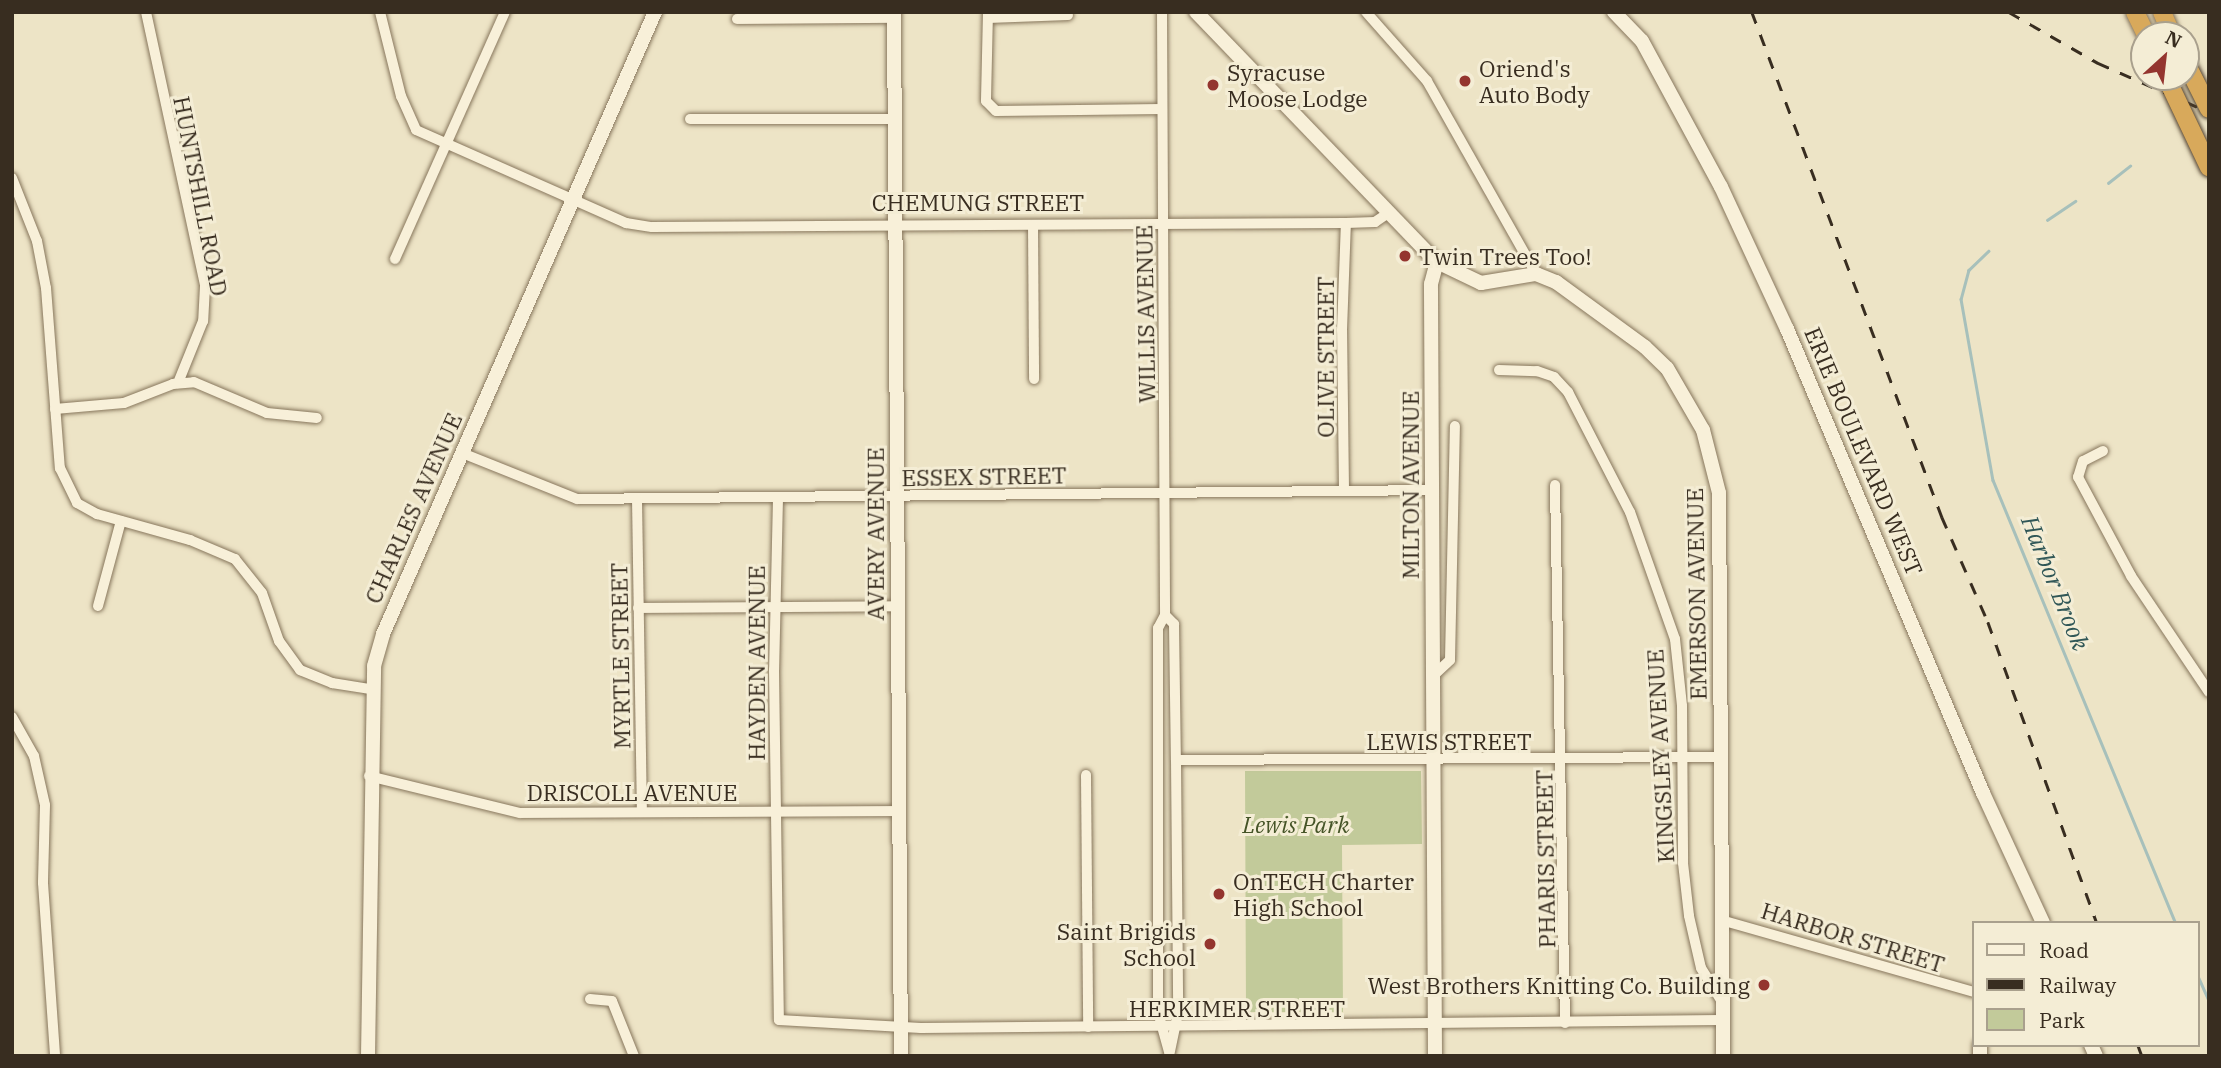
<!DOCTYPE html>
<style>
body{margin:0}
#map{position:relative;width:2221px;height:1068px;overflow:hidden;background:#ede4c6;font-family:"IBM Plex Serif",serif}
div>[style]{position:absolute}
.green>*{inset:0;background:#c2ca9a}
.stream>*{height:2.5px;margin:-1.25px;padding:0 1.25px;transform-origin:1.25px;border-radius:1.25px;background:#a7c0bb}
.roads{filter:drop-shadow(0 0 2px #87765c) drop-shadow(0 0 2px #87765c)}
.street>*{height:10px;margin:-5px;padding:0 5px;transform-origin:5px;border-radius:5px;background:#f8f0d9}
.secondary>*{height:14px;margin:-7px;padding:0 7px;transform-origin:7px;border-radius:7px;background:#f8f0d9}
.highway>*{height:18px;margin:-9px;padding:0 9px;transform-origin:9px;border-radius:9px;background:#d8a95b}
.rail>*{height:2.5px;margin-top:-1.25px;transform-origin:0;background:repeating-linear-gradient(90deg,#382d20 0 12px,transparent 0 24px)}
.bridges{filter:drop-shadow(0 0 2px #554430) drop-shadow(0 0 2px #554430)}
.highway-bridge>*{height:18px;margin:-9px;padding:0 9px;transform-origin:9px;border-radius:9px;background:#d8a95b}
.dots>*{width:19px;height:19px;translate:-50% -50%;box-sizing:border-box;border:4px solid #f4edd5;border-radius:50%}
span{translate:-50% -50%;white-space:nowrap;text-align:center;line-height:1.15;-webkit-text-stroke:6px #f4edd5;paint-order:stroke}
.poi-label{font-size:23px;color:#382d20}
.left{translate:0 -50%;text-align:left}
.right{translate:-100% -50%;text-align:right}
.street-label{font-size:23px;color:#382d20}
.park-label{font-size:23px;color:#455427;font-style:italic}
.water-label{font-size:24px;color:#305757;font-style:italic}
.frame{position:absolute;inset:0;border:14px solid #382d20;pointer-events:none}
.legend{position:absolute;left:1972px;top:921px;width:228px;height:126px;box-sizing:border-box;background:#f4edd5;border:2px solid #a9a08d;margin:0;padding:9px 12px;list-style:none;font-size:21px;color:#382d20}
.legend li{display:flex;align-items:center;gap:14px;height:35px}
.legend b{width:35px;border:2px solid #a9a08d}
.north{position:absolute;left:2130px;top:21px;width:70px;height:70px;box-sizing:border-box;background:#f4edd5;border:2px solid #a9a08d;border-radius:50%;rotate:27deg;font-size:19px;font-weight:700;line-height:28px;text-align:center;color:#382d20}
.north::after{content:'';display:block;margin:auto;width:24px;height:32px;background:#94352f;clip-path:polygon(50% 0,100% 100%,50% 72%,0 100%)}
</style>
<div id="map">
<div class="green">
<div style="clip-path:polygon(1245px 771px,1421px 771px,1422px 844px,1342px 845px,1343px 1012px,1246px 1012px)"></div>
</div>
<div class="stream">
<div style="left:2108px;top:183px;width:28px;rotate:-38deg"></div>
<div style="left:2047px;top:220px;width:34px;rotate:-34deg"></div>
<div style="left:1989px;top:251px;width:28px;rotate:136deg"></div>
<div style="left:1969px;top:270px;width:30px;rotate:105deg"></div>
<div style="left:1961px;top:299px;width:184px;rotate:80deg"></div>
<div style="left:1993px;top:480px;width:479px;rotate:67.6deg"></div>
<div style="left:2198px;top:976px;width:27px;rotate:66deg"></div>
</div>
<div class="roads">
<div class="street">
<div style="left:146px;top:12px;width:280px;rotate:77.8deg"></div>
<div style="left:205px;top:286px;width:35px;rotate:93deg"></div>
<div style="left:203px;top:321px;width:67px;rotate:112deg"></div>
<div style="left:380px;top:12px;width:87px;rotate:76deg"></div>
<div style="left:401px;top:96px;width:37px;rotate:66deg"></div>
<div style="left:416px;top:130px;width:230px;rotate:23.9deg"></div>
<div style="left:626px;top:223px;width:26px;rotate:9deg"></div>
<div style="left:652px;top:227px;width:694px;rotate:-0.33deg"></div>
<div style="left:1346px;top:223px;width:29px;rotate:-2deg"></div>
<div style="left:1375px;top:222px;width:14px;rotate:-34deg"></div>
<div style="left:988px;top:12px;width:89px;rotate:91.3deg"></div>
<div style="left:986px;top:101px;width:14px;rotate:45deg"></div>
<div style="left:996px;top:111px;width:166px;rotate:-0.7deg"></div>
<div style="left:1162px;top:12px;width:603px;rotate:89.71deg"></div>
<div style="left:1165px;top:615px;width:15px;rotate:118deg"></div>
<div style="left:1158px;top:628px;width:384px;rotate:90deg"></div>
<div style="left:1158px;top:1012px;width:41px;rotate:74.6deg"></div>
<div style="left:1366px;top:12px;width:92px;rotate:48.5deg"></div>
<div style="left:1427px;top:81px;width:222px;rotate:60.5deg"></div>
<div style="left:988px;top:18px;width:80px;rotate:-2.1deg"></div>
<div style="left:737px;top:19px;width:157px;rotate:-0.4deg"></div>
<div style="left:690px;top:119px;width:205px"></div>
<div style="left:12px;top:178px;width:68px;rotate:68.4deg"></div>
<div style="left:37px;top:241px;width:48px;rotate:79.2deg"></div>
<div style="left:46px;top:288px;width:181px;rotate:85.6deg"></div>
<div style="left:60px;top:468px;width:39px;rotate:64deg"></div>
<div style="left:77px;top:503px;width:23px;rotate:29deg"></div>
<div style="left:97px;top:514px;width:97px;rotate:15.6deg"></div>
<div style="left:190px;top:540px;width:49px;rotate:22.9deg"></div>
<div style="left:235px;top:559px;width:43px;rotate:51.5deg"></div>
<div style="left:262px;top:593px;width:51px;rotate:70.5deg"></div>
<div style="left:279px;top:641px;width:36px;rotate:54deg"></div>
<div style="left:300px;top:670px;width:35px;rotate:22deg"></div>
<div style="left:332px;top:683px;width:39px;rotate:9deg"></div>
<div style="left:1033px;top:225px;width:154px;rotate:89.6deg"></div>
<div style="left:395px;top:259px;width:270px;rotate:-66deg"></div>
<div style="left:1499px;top:370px;width:38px;rotate:2deg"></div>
<div style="left:1537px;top:371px;width:18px;rotate:19deg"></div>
<div style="left:1554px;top:377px;width:21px;rotate:47deg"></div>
<div style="left:1568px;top:392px;width:135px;rotate:62.7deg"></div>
<div style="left:1630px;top:512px;width:135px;rotate:70.5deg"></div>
<div style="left:1675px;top:639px;width:67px;rotate:84deg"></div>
<div style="left:1682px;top:706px;width:157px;rotate:89.6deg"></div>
<div style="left:1683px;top:863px;width:53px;rotate:83.5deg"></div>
<div style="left:1689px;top:916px;width:53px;rotate:77deg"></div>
<div style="left:1701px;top:968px;width:38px;rotate:58deg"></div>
<div style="left:55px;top:409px;width:69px;rotate:-5deg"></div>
<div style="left:124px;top:403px;width:53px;rotate:-21.2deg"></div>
<div style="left:173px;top:384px;width:21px;rotate:-5deg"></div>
<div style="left:194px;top:382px;width:79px;rotate:23deg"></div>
<div style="left:267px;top:413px;width:50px;rotate:5.7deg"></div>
<div style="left:2103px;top:451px;width:22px;rotate:153deg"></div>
<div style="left:2083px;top:461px;width:17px;rotate:107deg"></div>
<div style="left:2078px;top:477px;width:112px;rotate:61.8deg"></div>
<div style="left:2131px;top:576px;width:140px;rotate:56.1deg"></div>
<div style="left:462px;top:453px;width:124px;rotate:21.8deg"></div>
<div style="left:577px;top:499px;width:855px;rotate:-0.6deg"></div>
<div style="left:1555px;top:485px;width:538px;rotate:88.94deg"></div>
<div style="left:1344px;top:490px;width:160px;rotate:-90.7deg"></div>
<div style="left:1342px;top:330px;width:107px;rotate:-87.9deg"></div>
<div style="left:778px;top:498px;width:172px;rotate:91.3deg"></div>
<div style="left:774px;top:670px;width:350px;rotate:89.2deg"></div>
<div style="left:779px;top:1020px;width:142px;rotate:3.2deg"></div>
<div style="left:921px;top:1028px;width:800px;rotate:-0.57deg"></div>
<div style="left:637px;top:499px;width:313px;rotate:89.1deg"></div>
<div style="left:98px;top:606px;width:88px;rotate:-74.9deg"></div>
<div style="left:638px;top:608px;width:260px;rotate:-0.4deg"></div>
<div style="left:1165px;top:615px;width:13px;rotate:45deg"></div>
<div style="left:1174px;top:624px;width:136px;rotate:89.2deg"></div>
<div style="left:1176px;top:760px;width:253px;rotate:89.5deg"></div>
<div style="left:1178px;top:1013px;width:44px;rotate:101.8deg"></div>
<div style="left:1434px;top:675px;width:22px;rotate:-43deg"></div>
<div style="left:1450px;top:660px;width:234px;rotate:-88.8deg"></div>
<div style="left:12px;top:717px;width:45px;rotate:60.6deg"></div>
<div style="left:34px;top:756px;width:50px;rotate:77.3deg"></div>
<div style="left:45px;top:805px;width:78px;rotate:91.5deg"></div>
<div style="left:43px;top:883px;width:173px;rotate:86deg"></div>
<div style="left:1176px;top:760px;width:545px;rotate:-0.32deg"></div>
<div style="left:1086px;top:775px;width:252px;rotate:89.5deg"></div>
<div style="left:369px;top:776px;width:155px;rotate:13.8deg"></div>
<div style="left:520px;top:813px;width:379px;rotate:-0.3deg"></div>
<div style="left:1721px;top:920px;width:263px;rotate:15.9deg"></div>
<div style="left:590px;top:999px;width:22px;rotate:5deg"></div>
<div style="left:612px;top:1001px;width:59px;rotate:68.2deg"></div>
</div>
<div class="secondary">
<div style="left:894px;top:12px;width:1044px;rotate:89.62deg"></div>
<div style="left:1196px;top:12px;width:347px;rotate:46.1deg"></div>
<div style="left:1437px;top:262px;width:49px;rotate:25.5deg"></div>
<div style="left:1481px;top:283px;width:56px;rotate:-9.3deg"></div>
<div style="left:1536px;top:274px;width:22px;rotate:22deg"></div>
<div style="left:1556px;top:282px;width:110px;rotate:36.1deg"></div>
<div style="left:1645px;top:347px;width:30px;rotate:44deg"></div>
<div style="left:1667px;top:368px;width:72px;rotate:59.9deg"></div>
<div style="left:1703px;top:430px;width:65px;rotate:75.7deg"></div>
<div style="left:1719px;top:493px;width:563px;rotate:89.59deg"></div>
<div style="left:1614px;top:12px;width:40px;rotate:46deg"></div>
<div style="left:1642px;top:41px;width:166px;rotate:61.6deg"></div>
<div style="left:1721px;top:187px;width:157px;rotate:65.1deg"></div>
<div style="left:1787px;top:329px;width:504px;rotate:67.1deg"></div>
<div style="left:1983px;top:793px;width:143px;rotate:65.2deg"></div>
<div style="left:1980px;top:1045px;width:11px;rotate:90deg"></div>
<div style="left:2091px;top:1045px;width:12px;rotate:66deg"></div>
<div style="left:368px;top:1056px;width:390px;rotate:-89.1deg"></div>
<div style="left:374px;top:666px;width:33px;rotate:-74deg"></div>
<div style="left:383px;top:634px;width:679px;rotate:-66.38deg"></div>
<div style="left:1435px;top:1056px;width:772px;rotate:-90.3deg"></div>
<div style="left:1431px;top:284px;width:23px;rotate:-75deg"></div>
</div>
<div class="highway">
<div style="left:2135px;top:12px;width:25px;rotate:64deg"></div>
<div style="left:2162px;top:12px;width:25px;rotate:67deg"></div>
</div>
</div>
<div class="rail">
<div style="left:1752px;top:12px;width:540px;rotate:69.38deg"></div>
<div style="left:1942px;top:517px;width:115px;rotate:66.3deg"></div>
<div style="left:1988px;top:622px;width:320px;rotate:70.1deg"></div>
<div style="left:2009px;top:12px;width:103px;rotate:29.8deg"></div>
<div style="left:2098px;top:63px;width:121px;rotate:23.8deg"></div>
<div style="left:2138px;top:1045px;width:12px;rotate:70deg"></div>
</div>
<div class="bridges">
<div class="highway-bridge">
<div style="left:2186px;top:63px;width:51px;rotate:63.4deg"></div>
<div style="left:2166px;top:77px;width:100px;rotate:64.5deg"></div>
</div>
</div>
<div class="dots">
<div style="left:1465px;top:81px;background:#94352f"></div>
<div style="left:1213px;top:85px;background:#94352f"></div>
<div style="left:1405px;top:256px;background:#94352f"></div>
<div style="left:1219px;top:894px;background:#94352f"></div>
<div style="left:1210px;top:944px;background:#94352f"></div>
<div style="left:1764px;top:985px;background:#94352f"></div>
</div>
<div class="poi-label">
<span class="left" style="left:1479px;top:81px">Oriend's<br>Auto Body</span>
<span class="left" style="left:1227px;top:85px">Syracuse<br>Moose Lodge</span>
<span class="left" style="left:1419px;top:256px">Twin Trees Too!</span>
<span class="left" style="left:1233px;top:894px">OnTECH Charter<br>High School</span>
<span class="right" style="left:1196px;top:944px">Saint Brigids<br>School</span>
<span class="right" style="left:1750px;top:985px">West Brothers Knitting Co. Building</span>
</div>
<div class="street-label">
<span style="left:201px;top:196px;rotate:79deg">HUNTSHILL ROAD</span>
<span style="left:978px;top:202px">CHEMUNG STREET</span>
<span style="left:1145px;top:314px;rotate:-91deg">WILLIS AVENUE</span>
<span style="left:1325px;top:357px;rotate:-90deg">OLIVE STREET</span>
<span style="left:1864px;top:451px;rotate:67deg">ERIE BOULEVARD WEST</span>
<span style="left:984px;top:476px;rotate:-1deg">ESSEX STREET</span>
<span style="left:1410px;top:485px;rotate:-90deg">MILTON AVENUE</span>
<span style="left:413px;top:508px;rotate:-66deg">CHARLES AVENUE</span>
<span style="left:875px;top:534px;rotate:-90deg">AVERY AVENUE</span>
<span style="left:1696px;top:594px;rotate:-91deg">EMERSON AVENUE</span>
<span style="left:620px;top:656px;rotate:-91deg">MYRTLE STREET</span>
<span style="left:756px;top:663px;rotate:-90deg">HAYDEN AVENUE</span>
<span style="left:1449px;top:741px">LEWIS STREET</span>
<span style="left:1660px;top:756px;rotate:-93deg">KINGSLEY AVENUE</span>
<span style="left:632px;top:792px">DRISCOLL AVENUE</span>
<span style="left:1545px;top:859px;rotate:-91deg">PHARIS STREET</span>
<span style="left:1853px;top:937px;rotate:17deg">HARBOR STREET</span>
<span style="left:1237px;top:1008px">HERKIMER STREET</span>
</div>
<div class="park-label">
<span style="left:1296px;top:824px">Lewis Park</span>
</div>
<div class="water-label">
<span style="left:2055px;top:583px;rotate:68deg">Harbor Brook</span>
</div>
<div class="frame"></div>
<ul class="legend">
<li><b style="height:9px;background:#f8f0d9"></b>Road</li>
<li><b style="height:9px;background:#382d20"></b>Railway</li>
<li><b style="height:19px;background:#c2ca9a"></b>Park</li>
</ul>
<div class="north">N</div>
</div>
